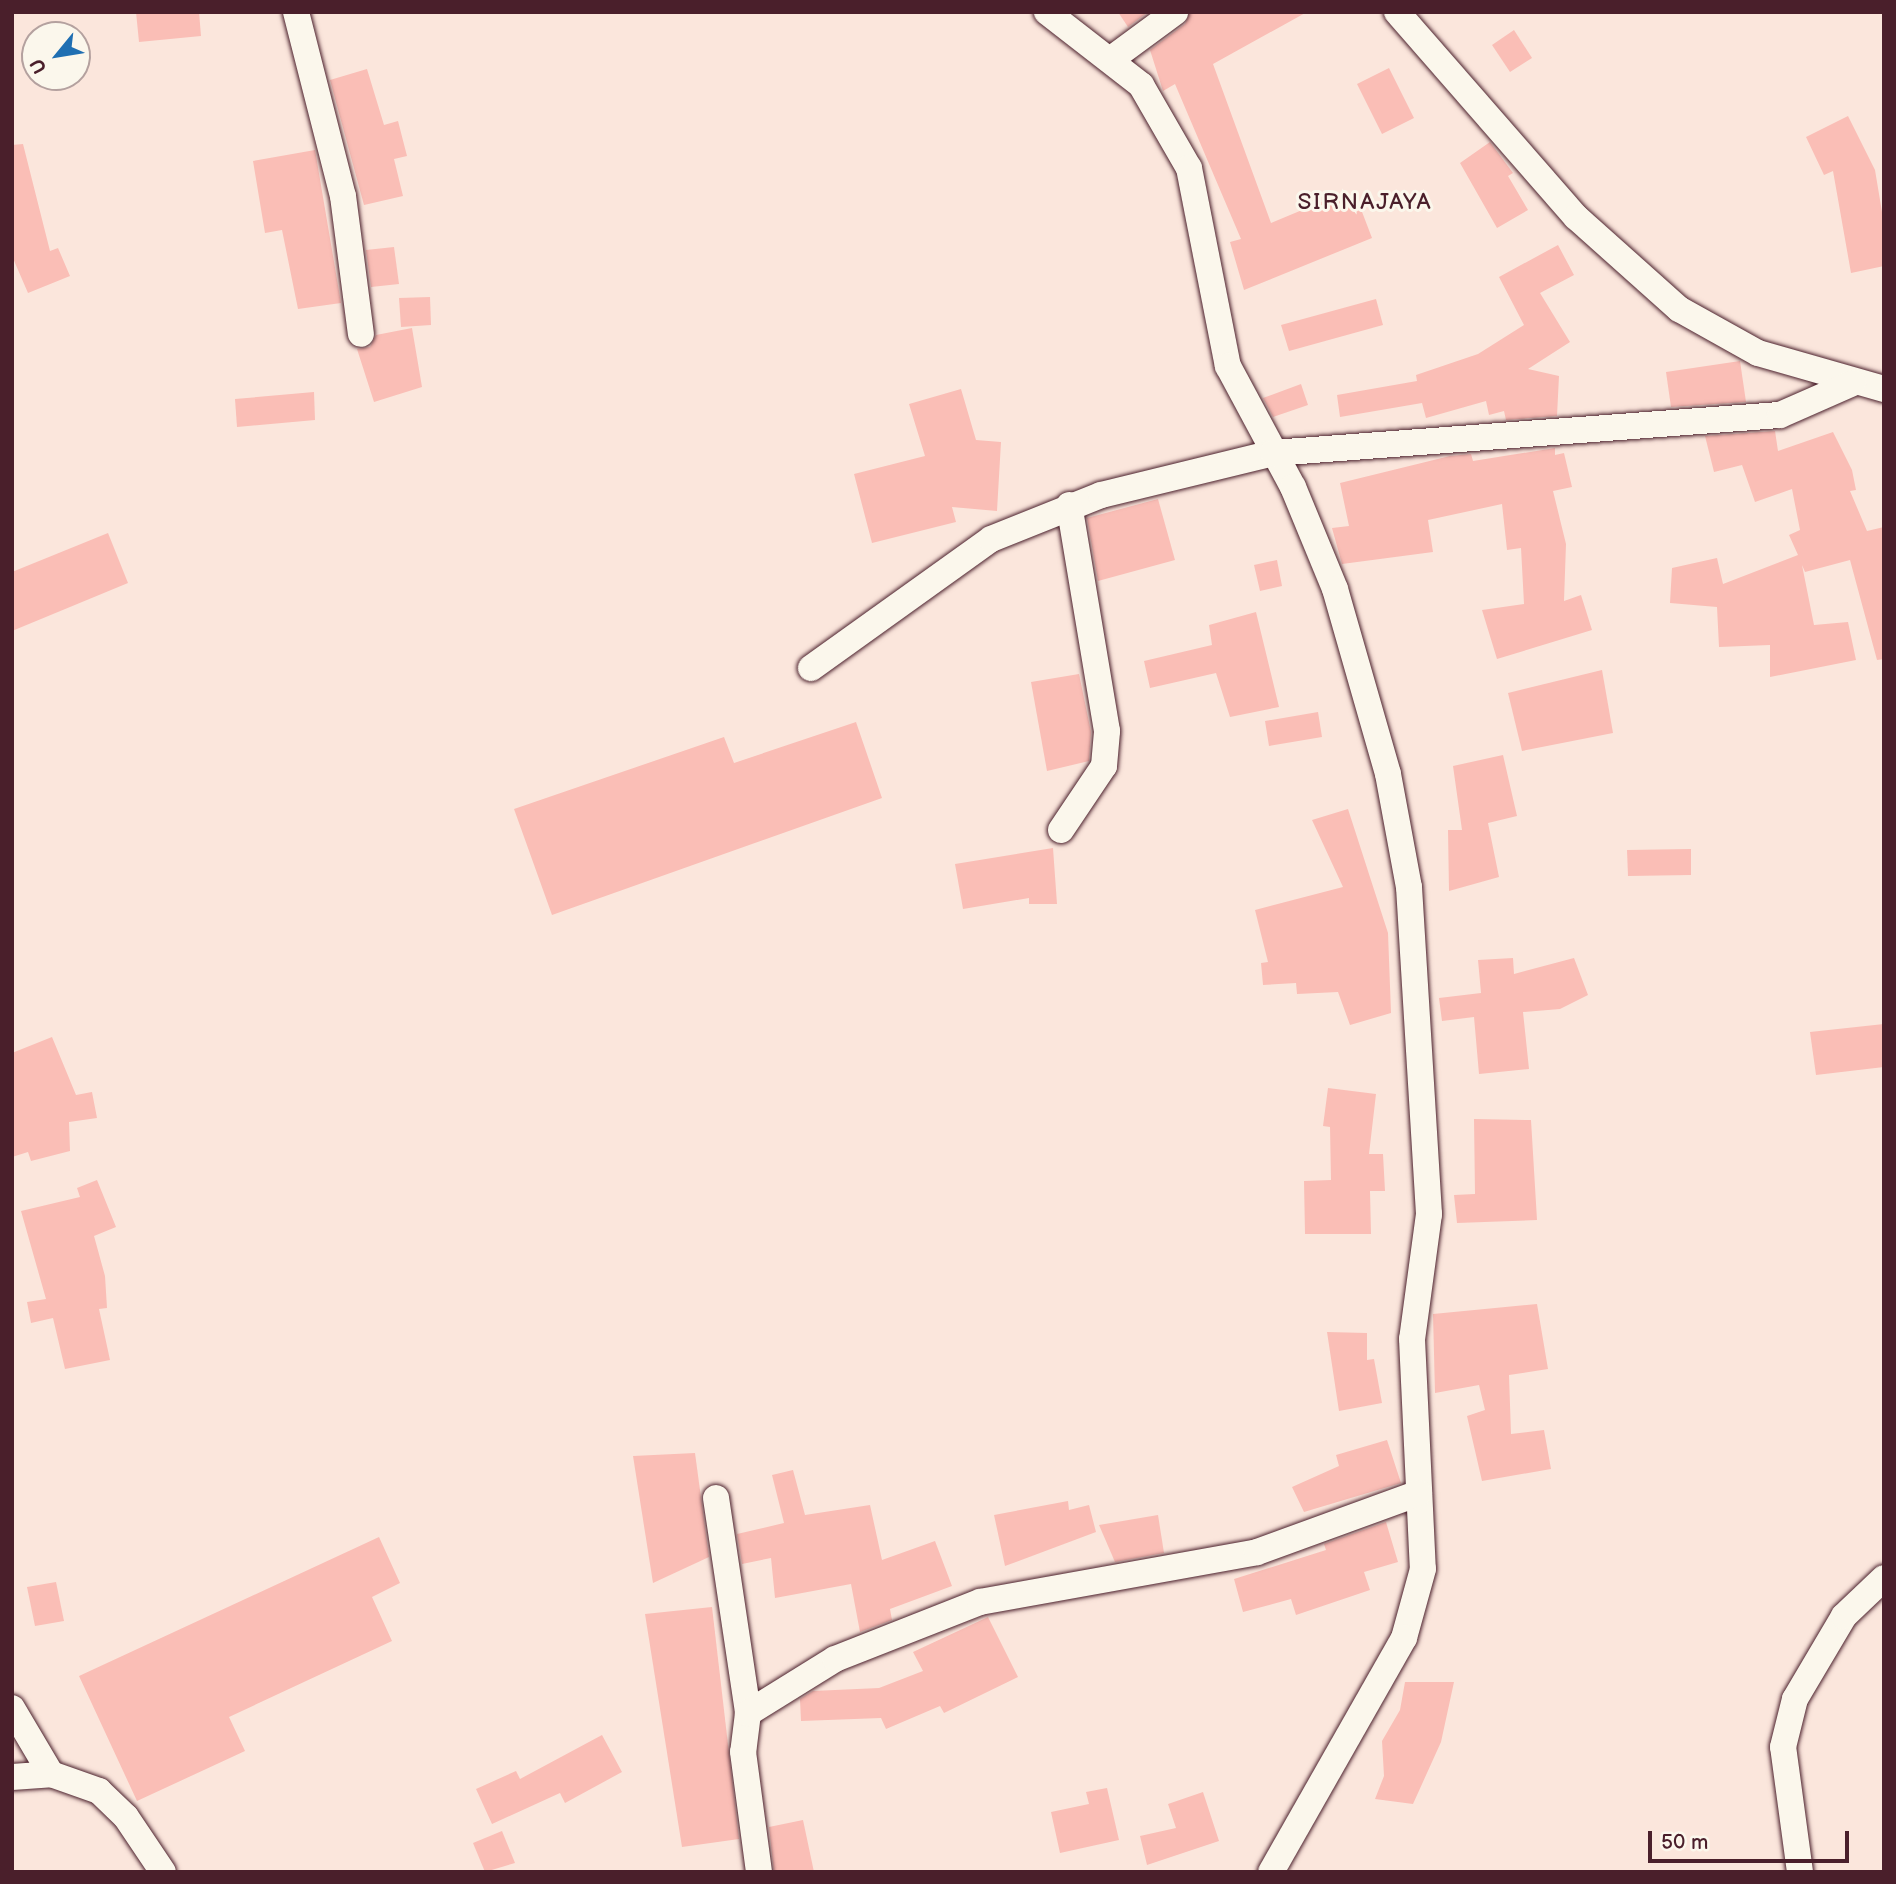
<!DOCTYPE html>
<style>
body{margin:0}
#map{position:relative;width:1896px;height:1884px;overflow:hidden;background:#fbe6dc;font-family:"Balsamiq Sans",sans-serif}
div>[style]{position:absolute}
.building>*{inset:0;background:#fabeb6}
.roads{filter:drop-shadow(0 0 2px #4a1f2b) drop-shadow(0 0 2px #4a1f2b)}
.minor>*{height:26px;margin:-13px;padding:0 13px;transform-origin:13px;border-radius:13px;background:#fbf7ec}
span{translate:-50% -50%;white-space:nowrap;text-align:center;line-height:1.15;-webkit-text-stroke:6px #fbf7ec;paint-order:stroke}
.quarter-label{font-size:23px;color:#4a1f2b;letter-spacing:2px}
.frame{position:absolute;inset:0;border:14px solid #4a1f2b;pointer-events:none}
.north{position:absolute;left:21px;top:21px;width:70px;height:70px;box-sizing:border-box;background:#fbf7ec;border:2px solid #b4a19f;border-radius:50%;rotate:240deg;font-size:19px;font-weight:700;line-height:28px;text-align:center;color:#4a1f2b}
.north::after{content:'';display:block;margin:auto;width:24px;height:32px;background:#1f6fb2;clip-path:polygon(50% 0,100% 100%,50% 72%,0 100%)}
.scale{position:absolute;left:1648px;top:1831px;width:201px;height:32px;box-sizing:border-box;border:4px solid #4a1f2b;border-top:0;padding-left:9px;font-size:21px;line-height:24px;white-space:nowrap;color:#4a1f2b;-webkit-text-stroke:5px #fbf7ec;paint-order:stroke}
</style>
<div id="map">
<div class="building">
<div style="clip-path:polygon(136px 12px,199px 12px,201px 36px,139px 42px)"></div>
<div style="clip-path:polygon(1118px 12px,1148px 12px,1128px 27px)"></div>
<div style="clip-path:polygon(1190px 12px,1307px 12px,1213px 64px,1271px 223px,1338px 195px,1344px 209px,1359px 204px,1372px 238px,1244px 290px,1230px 242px,1241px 239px,1175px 84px,1163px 91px,1150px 50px,1185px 24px)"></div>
<div style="clip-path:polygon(1514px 30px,1532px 58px,1510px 72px,1492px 45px)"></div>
<div style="clip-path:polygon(1389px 68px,1414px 118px,1382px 134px,1357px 84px)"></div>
<div style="clip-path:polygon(367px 69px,384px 125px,398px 121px,407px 156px,394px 159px,403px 196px,364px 205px,330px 80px)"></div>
<div style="clip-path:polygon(1848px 116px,1875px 170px,1884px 224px,1884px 266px,1851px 273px,1833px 171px,1824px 175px,1806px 137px)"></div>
<div style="clip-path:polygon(1490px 142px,1513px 173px,1508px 176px,1528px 210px,1497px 228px,1460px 163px)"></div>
<div style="clip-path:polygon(23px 144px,50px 251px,58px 248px,70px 276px,28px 293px,12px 256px,12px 145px)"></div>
<div style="clip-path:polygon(315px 150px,341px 303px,298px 309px,282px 230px,265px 233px,253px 161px)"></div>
<div style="clip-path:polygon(1558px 245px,1574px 275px,1540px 293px,1570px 342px,1528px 369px,1559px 376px,1557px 416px,1506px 420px,1504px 411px,1489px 415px,1486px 401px,1426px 418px,1422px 403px,1340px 417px,1337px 395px,1417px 381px,1416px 375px,1478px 354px,1524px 325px,1499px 277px)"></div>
<div style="clip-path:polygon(394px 247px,399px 284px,371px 287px,366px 250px)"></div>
<div style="clip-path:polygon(430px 297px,431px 325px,401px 327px,399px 298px)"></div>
<div style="clip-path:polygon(1376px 299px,1383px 325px,1289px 351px,1281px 325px)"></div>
<div style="clip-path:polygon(412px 328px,422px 387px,374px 402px,357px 349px,370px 347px,376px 335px)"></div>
<div style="clip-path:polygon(1740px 361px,1746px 402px,1671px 407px,1666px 372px)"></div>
<div style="clip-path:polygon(1301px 384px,1308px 405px,1273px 417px,1263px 398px)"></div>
<div style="clip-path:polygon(961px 389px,976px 440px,1001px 442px,997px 511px,952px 507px,956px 522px,872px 543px,854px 474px,925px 456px,909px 404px)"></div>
<div style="clip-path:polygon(314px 392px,315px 420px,237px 427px,235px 399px)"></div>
<div style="clip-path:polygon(1775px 431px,1778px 451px,1833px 432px,1852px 470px,1856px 490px,1850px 491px,1867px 531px,1884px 527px,1884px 659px,1877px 660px,1850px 560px,1805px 572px,1802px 565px,1814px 625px,1848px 622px,1856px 660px,1770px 677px,1770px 645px,1719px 647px,1717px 607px,1670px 603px,1672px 568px,1717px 558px,1723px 584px,1798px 555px,1789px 535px,1800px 530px,1792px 489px,1755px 502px,1742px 465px,1714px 472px,1705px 436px)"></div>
<div style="clip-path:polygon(1555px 448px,1555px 455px,1564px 453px,1572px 487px,1553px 491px,1566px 544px,1564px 601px,1581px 595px,1592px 630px,1497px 659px,1482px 610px,1524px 604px,1521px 548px,1507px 550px,1502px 504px,1428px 520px,1433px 552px,1342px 564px,1332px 528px,1349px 526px,1340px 483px,1450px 456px,1471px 454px,1473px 461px)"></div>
<div style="clip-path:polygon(1158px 499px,1175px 560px,1098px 581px,1087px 518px)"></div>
<div style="clip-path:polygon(108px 533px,128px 583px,12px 631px,12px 572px)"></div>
<div style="clip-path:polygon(1277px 560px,1282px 586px,1260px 591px,1254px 565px)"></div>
<div style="clip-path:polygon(1256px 612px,1279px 707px,1230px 717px,1216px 673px,1150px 688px,1144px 661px,1212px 645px,1209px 625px)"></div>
<div style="clip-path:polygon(1602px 670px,1613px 733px,1522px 751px,1508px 693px)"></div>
<div style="clip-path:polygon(1079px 674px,1091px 732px,1089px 761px,1047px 771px,1031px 682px)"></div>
<div style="clip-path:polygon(1318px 712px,1322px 737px,1269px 746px,1265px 721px)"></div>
<div style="clip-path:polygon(856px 722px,882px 798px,552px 915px,514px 809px,724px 737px,734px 763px)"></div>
<div style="clip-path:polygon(1503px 755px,1517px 816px,1488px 823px,1499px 877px,1449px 891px,1448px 830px,1462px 830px,1453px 766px)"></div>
<div style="clip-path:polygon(1348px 809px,1388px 933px,1391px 1013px,1350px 1025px,1338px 992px,1297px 994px,1296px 983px,1263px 985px,1261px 963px,1268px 962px,1255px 910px,1343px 887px,1312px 820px)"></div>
<div style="clip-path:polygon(1053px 848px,1057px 904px,1029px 904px,1029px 898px,963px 909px,955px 864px)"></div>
<div style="clip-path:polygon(1691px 849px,1691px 875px,1628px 876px,1627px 850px)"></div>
<div style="clip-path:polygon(1513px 958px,1514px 974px,1574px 958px,1588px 995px,1560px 1009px,1523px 1012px,1529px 1069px,1479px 1074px,1474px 1017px,1442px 1021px,1439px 998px,1481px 993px,1478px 960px)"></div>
<div style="clip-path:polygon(1884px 1024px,1884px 1067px,1816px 1075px,1810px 1032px)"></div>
<div style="clip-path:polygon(52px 1037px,76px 1095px,92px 1092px,97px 1118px,69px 1122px,70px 1151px,31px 1161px,28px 1152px,12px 1157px,12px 1053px)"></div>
<div style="clip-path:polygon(1328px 1088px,1376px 1094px,1369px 1154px,1383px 1154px,1385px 1191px,1370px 1191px,1371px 1234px,1305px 1234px,1304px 1181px,1331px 1180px,1330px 1127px,1323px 1126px)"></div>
<div style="clip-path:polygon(1474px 1119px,1531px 1120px,1537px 1220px,1457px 1223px,1454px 1195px,1475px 1194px)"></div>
<div style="clip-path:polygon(97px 1180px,116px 1227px,94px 1236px,105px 1276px,107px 1308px,99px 1309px,110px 1360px,65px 1369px,53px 1318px,31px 1323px,27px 1302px,46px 1299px,21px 1211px,80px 1197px,77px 1188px)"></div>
<div style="clip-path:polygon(1537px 1304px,1548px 1369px,1509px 1375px,1511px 1434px,1544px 1430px,1551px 1469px,1482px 1481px,1467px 1416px,1485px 1410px,1479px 1385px,1435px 1393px,1433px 1314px)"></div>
<div style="clip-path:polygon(1327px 1332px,1367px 1333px,1367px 1360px,1374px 1359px,1382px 1403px,1339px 1411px)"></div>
<div style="clip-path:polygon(1387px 1440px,1401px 1483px,1304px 1512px,1292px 1487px,1339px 1466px,1336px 1455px)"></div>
<div style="clip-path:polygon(695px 1453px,709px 1557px,653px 1583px,633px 1456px)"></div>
<div style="clip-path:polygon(793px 1470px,805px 1515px,870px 1505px,882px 1560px,935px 1541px,952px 1586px,890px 1609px,892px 1620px,860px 1632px,851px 1584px,775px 1598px,771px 1558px,742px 1564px,737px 1534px,784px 1523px,772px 1475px)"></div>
<div style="clip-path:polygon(1068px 1501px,1069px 1510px,1089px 1505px,1096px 1532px,1005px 1566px,994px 1515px)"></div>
<div style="clip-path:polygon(1158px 1515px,1164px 1553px,1115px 1562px,1099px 1525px)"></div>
<div style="clip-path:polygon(1386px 1522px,1398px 1562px,1364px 1572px,1370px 1590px,1296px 1615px,1291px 1599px,1243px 1612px,1234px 1579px,1326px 1550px,1324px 1544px)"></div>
<div style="clip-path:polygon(379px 1537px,400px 1583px,372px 1597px,392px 1641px,229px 1717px,245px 1751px,137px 1801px,79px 1676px)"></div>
<div style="clip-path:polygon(56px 1582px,64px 1621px,35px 1626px,27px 1587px)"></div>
<div style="clip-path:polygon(712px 1607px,739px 1839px,682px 1847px,645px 1614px)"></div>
<div style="clip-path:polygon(988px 1617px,1018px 1677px,944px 1713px,940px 1706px,886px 1729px,881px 1718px,801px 1721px,800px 1699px,813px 1691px,879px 1688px,923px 1671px,913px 1652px)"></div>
<div style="clip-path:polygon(1405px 1682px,1454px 1682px,1441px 1742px,1413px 1804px,1375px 1799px,1384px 1776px,1382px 1741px,1400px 1710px)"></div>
<div style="clip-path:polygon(602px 1735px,622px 1772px,565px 1803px,560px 1793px,492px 1824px,476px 1789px,516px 1771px,520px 1779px)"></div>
<div style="clip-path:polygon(1107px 1788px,1119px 1840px,1060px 1853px,1051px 1812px,1089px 1804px,1086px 1792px)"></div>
<div style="clip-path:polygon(1203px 1792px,1219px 1841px,1147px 1865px,1140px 1836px,1176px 1828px,1168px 1804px)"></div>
<div style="clip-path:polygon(803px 1820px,814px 1872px,774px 1872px,769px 1827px)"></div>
<div style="clip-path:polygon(502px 1831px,515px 1863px,485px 1872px,473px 1843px)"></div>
</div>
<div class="roads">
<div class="minor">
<div style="left:296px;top:12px;width:190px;rotate:75.7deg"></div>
<div style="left:343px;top:196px;width:139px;rotate:82.6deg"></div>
<div style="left:1047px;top:12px;width:119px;rotate:37.8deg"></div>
<div style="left:1141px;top:85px;width:96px;rotate:60deg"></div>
<div style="left:1189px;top:168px;width:202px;rotate:78.9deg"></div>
<div style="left:1228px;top:366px;width:137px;rotate:61.8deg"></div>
<div style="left:1293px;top:487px;width:110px;rotate:67.6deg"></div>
<div style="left:1335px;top:589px;width:192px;rotate:74deg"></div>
<div style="left:1388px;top:774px;width:115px;rotate:79.5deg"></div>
<div style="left:1409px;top:887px;width:328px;rotate:86.5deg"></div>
<div style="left:1429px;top:1214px;width:126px;rotate:97.7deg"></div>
<div style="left:1412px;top:1339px;width:230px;rotate:87.3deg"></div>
<div style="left:1423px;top:1569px;width:72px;rotate:105.4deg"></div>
<div style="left:1404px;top:1638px;width:269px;rotate:119.6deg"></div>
<div style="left:1397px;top:12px;width:272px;rotate:48.9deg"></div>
<div style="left:1576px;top:217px;width:138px;rotate:41.8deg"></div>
<div style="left:1679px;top:309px;width:90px;rotate:29.1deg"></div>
<div style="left:1758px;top:353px;width:131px;rotate:15.9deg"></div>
<div style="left:1110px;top:60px;width:81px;rotate:-36.4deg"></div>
<div style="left:811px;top:668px;width:221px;rotate:-35.6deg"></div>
<div style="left:991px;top:539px;width:118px;rotate:-21.8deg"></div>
<div style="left:1101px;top:495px;width:177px;rotate:-13.7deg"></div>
<div style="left:1273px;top:453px;width:508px;rotate:-4.29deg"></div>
<div style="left:1780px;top:415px;width:80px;rotate:-23.7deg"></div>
<div style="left:1061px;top:830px;width:77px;rotate:-56.1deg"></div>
<div style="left:1104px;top:766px;width:35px;rotate:-85deg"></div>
<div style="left:1107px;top:731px;width:229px;rotate:-99.5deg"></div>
<div style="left:716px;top:1498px;width:217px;rotate:81.5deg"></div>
<div style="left:748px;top:1713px;width:39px;rotate:97deg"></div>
<div style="left:743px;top:1752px;width:121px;rotate:82.4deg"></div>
<div style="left:12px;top:1708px;width:77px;rotate:59.4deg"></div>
<div style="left:748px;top:1713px;width:102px;rotate:-31.8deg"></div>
<div style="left:835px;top:1659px;width:156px;rotate:-21.5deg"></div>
<div style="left:980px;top:1602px;width:281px;rotate:-10.2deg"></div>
<div style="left:1257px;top:1552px;width:172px;rotate:-20deg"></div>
<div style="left:12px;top:1777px;width:39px;rotate:-4deg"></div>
<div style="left:51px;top:1774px;width:51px;rotate:19.5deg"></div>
<div style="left:99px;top:1791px;width:37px;rotate:44deg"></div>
<div style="left:126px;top:1817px;width:66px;rotate:56.1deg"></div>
<div style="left:1800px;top:1872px;width:126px;rotate:-97.7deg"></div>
<div style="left:1783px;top:1747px;width:49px;rotate:-76deg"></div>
<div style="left:1795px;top:1699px;width:96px;rotate:-59.4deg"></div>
<div style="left:1844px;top:1616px;width:55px;rotate:-43.5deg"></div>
</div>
</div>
<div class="quarter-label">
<span style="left:1365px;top:202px">SIRNAJAYA</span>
</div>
<div class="frame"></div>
<div class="north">U</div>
<div class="scale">50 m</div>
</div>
